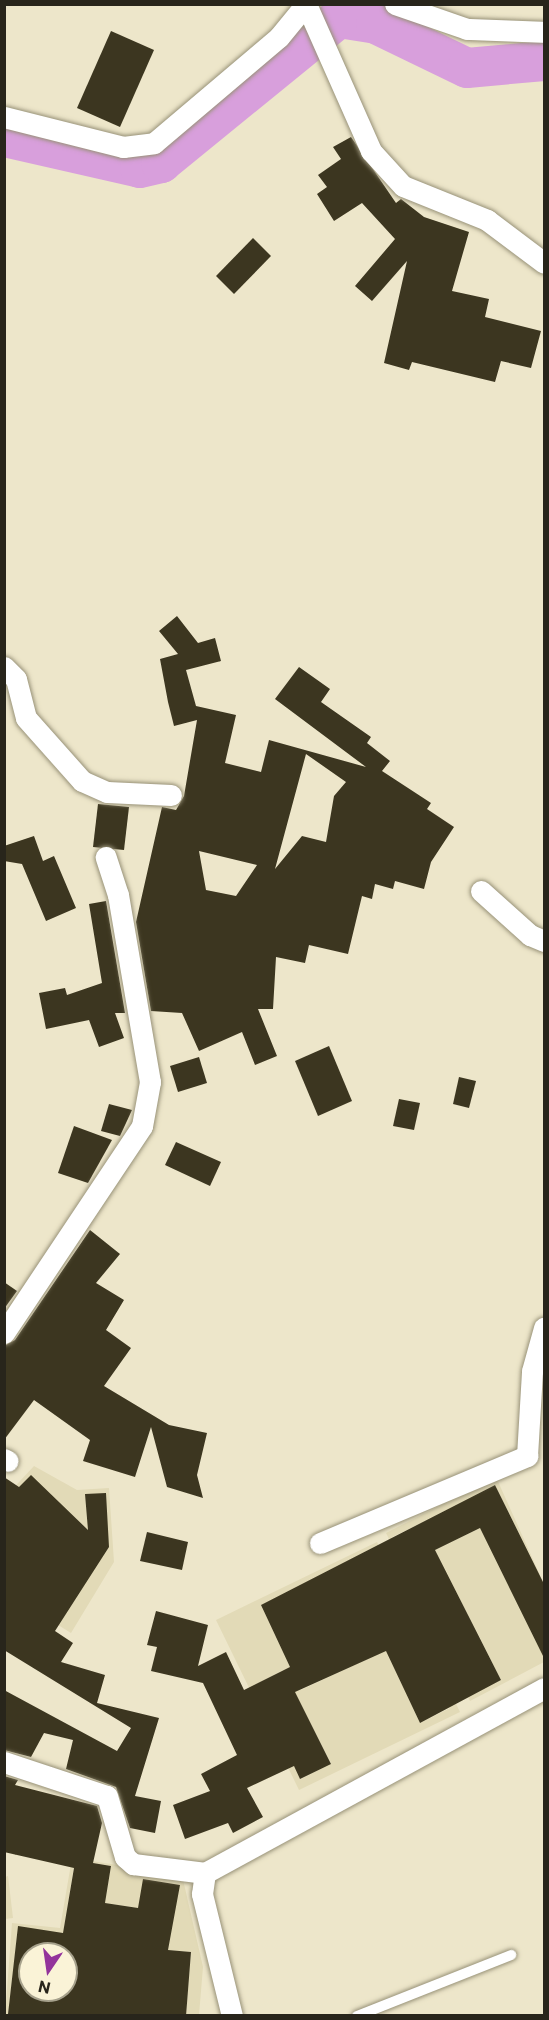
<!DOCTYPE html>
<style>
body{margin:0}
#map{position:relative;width:549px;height:2020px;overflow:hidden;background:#ede6ca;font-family:Commissioner,sans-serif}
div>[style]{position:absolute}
.built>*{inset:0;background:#e2dab7}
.river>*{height:40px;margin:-20px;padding:0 20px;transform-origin:20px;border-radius:20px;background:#d89fdc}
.building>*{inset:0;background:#3c3620}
.roads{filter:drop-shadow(0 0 2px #989278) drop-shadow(0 0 2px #989278)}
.service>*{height:10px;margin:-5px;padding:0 5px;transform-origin:5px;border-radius:5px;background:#fff}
.minor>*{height:21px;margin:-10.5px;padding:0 10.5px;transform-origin:10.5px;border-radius:10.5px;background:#fff}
span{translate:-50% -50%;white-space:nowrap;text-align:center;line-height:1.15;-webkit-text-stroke:6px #faf3d7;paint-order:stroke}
.frame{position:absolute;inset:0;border:6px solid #28251b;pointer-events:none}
.north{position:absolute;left:18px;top:1942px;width:60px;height:60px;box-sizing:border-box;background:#faf3d7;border:2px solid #a6a18c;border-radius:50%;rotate:193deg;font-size:16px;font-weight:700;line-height:24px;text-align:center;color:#28251b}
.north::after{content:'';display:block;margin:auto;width:21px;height:27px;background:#93339b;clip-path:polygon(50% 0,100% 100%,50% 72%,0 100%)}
</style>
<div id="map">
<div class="built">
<div style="clip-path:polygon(34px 1466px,77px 1490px,109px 1488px,114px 1562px,71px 1633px,5px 1592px,5px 1497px)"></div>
<div style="clip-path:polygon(evenodd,496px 1477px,544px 1584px,495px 1485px,423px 1522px,437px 1549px,480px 1528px,544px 1652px,544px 1662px,470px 1701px,386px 1533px,496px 1477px,421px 1523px,501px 1680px,471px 1694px,392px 1537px,421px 1523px)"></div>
<div style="clip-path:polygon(evenodd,377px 1542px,460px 1712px,299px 1790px,216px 1620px,377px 1542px,376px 1549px,450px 1708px,420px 1723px,345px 1562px,376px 1549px,377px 1542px,261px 1605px,382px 1652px,301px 1690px,261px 1605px,377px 1542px,283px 1670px,331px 1763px,301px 1779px,253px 1686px,283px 1670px)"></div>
<div style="clip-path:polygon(evenodd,72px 1858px,182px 1875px,203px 1967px,199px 2015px,186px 2015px,191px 1952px,151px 1949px,145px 2015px,136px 2015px,142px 1947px,108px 1944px,101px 2015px,93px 2015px,100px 1938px,18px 1928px,8px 2014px,18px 2015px,5px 2016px,12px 1923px,60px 1928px,72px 1858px,75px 1860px,111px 1866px,105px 1903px,131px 1907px,64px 1928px,75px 1860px)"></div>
<div style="clip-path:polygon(8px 1876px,13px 1918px,5px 1919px,5px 1877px)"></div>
</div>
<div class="river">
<div style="left:4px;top:137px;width:139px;rotate:12.8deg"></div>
<div style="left:140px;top:168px;width:22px;rotate:-13deg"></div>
<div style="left:161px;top:163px;width:230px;rotate:-39.2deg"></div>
<div style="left:339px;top:18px;width:37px;rotate:9deg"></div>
<div style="left:376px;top:24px;width:101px;rotate:25.8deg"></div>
<div style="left:467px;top:68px;width:77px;rotate:-5.2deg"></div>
</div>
<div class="building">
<div style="clip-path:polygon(111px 31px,154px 50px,120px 127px,77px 108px)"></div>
<div style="clip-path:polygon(351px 137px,396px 203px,401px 199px,424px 217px,469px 232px,452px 291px,489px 299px,485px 317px,541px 331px,531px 368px,501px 361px,495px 382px,412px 362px,409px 370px,384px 363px,407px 261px,372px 301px,355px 286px,395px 239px,362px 203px,334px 221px,317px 194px,327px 187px,318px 175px,341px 159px,333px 147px)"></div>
<div style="clip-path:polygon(253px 238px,271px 256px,234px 294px,216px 276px)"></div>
<div style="clip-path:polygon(evenodd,177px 616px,198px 643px,215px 638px,221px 661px,186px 670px,196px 706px,236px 715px,225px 763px,261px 772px,269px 740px,366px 767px,275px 699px,299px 667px,330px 689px,321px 702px,371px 737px,367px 743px,390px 761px,382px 771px,431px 803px,427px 809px,454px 827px,431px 862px,424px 889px,395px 881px,393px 889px,375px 884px,372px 899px,362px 896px,348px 954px,309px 945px,305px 963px,276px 957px,273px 1009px,258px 1009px,277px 1056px,255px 1065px,242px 1032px,199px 1051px,182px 1013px,151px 1011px,136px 922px,162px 807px,176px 810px,184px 796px,197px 720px,174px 726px,168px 702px,160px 659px,178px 654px,159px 631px,177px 616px,306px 754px,346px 782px,334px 796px,326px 842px,302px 836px,275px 869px,306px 754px,177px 616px,199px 851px,257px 865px,236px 896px,206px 890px,199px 851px)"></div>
<div style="clip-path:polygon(98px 804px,129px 807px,124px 850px,93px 847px)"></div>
<div style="clip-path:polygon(34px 836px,43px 861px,54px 856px,76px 908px,46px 921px,22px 864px,4px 861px,4px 846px)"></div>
<div style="clip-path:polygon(106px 901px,125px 1013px,115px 1013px,124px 1038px,99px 1047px,89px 1020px,46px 1029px,39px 993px,65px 988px,67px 995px,102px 983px,89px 904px)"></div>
<div style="clip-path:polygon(329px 1046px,352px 1101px,318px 1116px,295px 1061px)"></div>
<div style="clip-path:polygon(199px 1057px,207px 1083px,178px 1092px,170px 1066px)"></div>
<div style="clip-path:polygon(459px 1077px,476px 1081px,469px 1108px,453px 1104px)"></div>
<div style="clip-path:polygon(399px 1099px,420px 1103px,414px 1130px,393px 1126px)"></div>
<div style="clip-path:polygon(109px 1104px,132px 1110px,120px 1136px,101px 1131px)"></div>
<div style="clip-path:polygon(74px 1126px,112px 1140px,88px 1183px,58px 1173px)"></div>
<div style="clip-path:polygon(176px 1142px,221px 1162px,210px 1186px,165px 1165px)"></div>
<div style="clip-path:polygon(90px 1230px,120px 1254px,96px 1283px,124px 1300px,106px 1330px,131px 1348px,104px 1386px,169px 1425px,207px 1433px,197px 1475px,203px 1498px,167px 1487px,151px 1427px,135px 1477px,83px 1461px,90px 1440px,34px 1400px,4px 1440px,4px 1346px,15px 1340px)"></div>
<div style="clip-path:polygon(4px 1282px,17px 1291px,4px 1309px)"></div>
<div style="clip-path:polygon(31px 1475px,88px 1530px,85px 1494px,106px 1493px,109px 1547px,55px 1631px,73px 1643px,61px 1662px,105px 1675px,97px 1703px,159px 1718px,135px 1796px,161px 1801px,155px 1833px,130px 1828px,116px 1787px,66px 1769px,73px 1740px,44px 1733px,31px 1757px,4px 1750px,4px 1690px,117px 1751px,131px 1728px,4px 1650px,4px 1477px,19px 1487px)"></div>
<div style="clip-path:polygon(495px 1485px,544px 1584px,544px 1658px,480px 1528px,435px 1550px,501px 1680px,420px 1723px,386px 1651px,295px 1692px,331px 1764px,300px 1779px,294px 1766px,247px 1788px,263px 1817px,233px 1833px,228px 1823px,185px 1839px,173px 1805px,210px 1791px,201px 1774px,237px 1755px,203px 1683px,151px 1671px,157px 1647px,147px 1645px,156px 1611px,208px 1625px,198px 1666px,226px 1652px,244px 1690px,290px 1667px,261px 1605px)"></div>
<div style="clip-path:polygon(147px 1532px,188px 1542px,182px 1570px,140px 1561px)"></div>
<div style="clip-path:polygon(evenodd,4px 1776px,18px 1780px,15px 1785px,97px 1806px,102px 1823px,93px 1863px,111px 1866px,105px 1903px,138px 1908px,143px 1879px,180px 1885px,168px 1950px,191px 1952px,186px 2016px,8px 2014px,18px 1926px,63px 1933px,74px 1868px,4px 1852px,4px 1776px,30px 1954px,66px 1954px,66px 1990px,30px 1990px,30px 1954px)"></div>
</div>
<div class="roads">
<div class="service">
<div style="left:357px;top:2016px;width:166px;rotate:-21.6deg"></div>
</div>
<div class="minor">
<div style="left:306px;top:4px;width:161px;rotate:66.1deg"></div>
<div style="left:371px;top:151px;width:47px;rotate:47.6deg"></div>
<div style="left:403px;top:186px;width:91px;rotate:22deg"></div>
<div style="left:487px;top:220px;width:71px;rotate:37deg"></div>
<div style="left:395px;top:4px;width:76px;rotate:19.1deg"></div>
<div style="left:467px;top:29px;width:77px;rotate:2.2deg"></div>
<div style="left:4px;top:117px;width:123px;rotate:14.1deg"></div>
<div style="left:123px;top:147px;width:31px;rotate:-7deg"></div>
<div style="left:154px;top:143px;width:164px;rotate:-40.3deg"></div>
<div style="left:279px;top:37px;width:43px;rotate:-50.7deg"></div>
<div style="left:4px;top:667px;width:17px;rotate:45deg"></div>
<div style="left:16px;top:679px;width:40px;rotate:75.6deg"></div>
<div style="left:26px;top:718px;width:84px;rotate:48.4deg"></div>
<div style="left:82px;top:781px;width:27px;rotate:24deg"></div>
<div style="left:107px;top:792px;width:64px;rotate:2.7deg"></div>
<div style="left:481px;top:891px;width:66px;rotate:41.9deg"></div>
<div style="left:530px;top:935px;width:15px;rotate:23deg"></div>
<div style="left:4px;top:1333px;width:249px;rotate:-56.3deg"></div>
<div style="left:142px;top:1126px;width:45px;rotate:-79.7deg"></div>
<div style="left:150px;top:1082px;width:190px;rotate:-99.7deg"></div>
<div style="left:118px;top:895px;width:40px;rotate:-108deg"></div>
<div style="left:4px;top:1459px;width:4px;rotate:27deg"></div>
<div style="left:320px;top:1543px;width:225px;rotate:-22.8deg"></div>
<div style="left:527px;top:1456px;width:85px;rotate:-86.6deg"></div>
<div style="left:532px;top:1371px;width:45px;rotate:-74.4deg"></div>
<div style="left:4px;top:1762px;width:108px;rotate:18.3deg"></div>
<div style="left:107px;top:1796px;width:64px;rotate:73.6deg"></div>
<div style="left:125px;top:1857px;width:11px;rotate:41deg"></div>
<div style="left:133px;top:1864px;width:73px;rotate:7.1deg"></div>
<div style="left:232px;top:2016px;width:126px;rotate:-103.8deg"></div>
<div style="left:202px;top:1894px;width:21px;rotate:-82deg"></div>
<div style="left:205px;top:1873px;width:386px;rotate:-28.6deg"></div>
</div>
</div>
<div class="frame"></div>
<div class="north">N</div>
</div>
